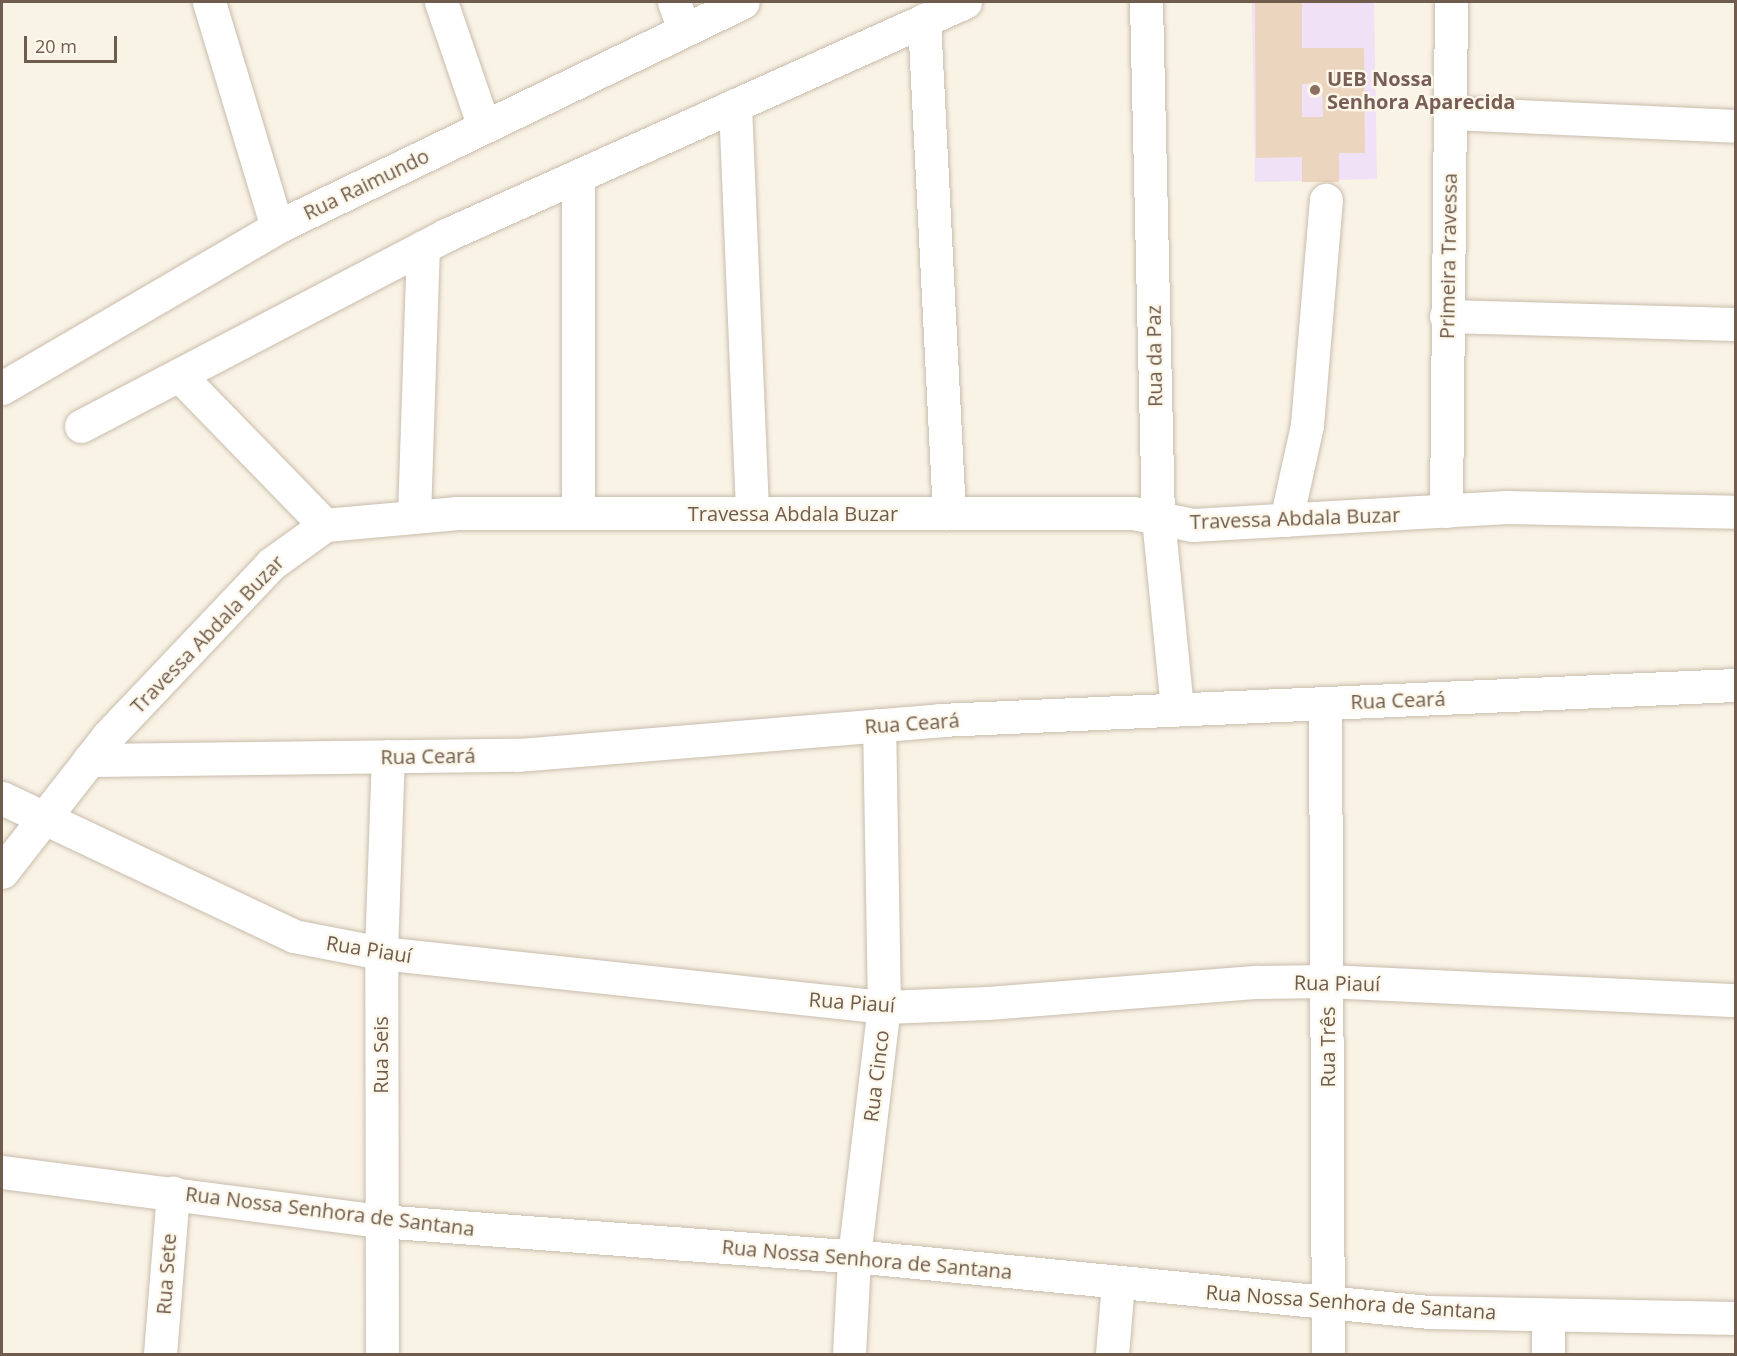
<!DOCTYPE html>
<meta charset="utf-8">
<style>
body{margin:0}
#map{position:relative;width:1737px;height:1356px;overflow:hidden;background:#f9f3e5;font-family:"Open Sans",sans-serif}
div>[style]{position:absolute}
.education>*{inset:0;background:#f0e1f6}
.building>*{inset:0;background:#ecd5bf}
.roads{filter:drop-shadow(0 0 2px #c9bcac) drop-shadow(0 0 2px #c9bcac)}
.minor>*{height:33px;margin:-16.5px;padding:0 16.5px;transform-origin:16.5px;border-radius:16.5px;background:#fff}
.dots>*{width:16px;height:16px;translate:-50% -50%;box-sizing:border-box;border:3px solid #fdf7ea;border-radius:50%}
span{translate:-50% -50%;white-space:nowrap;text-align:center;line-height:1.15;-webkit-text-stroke:4.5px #fdf7ea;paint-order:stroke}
.education-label{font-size:20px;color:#785e54;font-weight:700}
.left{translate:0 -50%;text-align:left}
.street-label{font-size:20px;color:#6f5c4d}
.frame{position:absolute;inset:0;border:3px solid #6f5c4d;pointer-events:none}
.scale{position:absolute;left:24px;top:36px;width:93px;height:27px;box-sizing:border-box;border:3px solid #6f5c4d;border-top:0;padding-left:8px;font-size:18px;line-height:21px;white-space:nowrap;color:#6f5c4d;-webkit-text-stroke:4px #fdf7ea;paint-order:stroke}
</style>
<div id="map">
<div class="education">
<div style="clip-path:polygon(1252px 2px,1374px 2px,1377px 179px,1255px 182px)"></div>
</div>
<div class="building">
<div style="clip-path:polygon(evenodd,1255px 2px,1302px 2px,1302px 48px,1364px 48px,1365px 153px,1339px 153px,1339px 182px,1302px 182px,1302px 157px,1256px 158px,1255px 2px,1302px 84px,1322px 84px,1323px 117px,1302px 117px,1302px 84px)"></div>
</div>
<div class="roads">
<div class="minor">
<div style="left:209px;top:2px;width:235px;rotate:73.2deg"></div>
<div style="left:441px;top:2px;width:132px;rotate:71deg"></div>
<div style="left:674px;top:2px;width:30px;rotate:70deg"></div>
<div style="left:1146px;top:2px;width:516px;rotate:88.67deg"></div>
<div style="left:1158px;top:518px;width:192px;rotate:84.3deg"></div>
<div style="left:924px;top:20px;width:494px;rotate:87.1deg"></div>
<div style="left:735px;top:105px;width:408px;rotate:87.6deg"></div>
<div style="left:1452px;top:113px;width:284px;rotate:2.6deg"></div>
<div style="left:1446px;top:316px;width:290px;rotate:1.6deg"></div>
<div style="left:179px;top:375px;width:209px;rotate:45.8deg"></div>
<div style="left:2px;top:388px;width:319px;rotate:-30.3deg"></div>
<div style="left:277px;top:227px;width:517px;rotate:-25.77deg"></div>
<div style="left:81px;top:426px;width:412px;rotate:-27.6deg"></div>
<div style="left:446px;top:235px;width:569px;rotate:-24.18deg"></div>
<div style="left:1446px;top:511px;width:509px;rotate:-89.44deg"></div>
<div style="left:578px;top:513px;width:337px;rotate:-90deg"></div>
<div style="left:414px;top:516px;width:269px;rotate:-88.1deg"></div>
<div style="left:1286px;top:520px;width:97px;rotate:-77.5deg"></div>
<div style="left:1307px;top:425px;width:226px;rotate:-85.2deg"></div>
<div style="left:1325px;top:703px;width:651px;rotate:89.74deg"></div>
<div style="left:89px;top:760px;width:429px;rotate:-0.7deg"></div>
<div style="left:518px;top:755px;width:423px;rotate:-4.7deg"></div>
<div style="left:940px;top:720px;width:797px;rotate:-2.52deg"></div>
<div style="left:2px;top:798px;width:323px;rotate:25.3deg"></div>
<div style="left:294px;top:936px;width:89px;rotate:11.1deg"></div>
<div style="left:381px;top:953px;width:506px;rotate:6.13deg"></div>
<div style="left:884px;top:1007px;width:104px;rotate:-2.2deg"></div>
<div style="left:988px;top:1003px;width:270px;rotate:-4.5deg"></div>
<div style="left:1257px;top:982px;width:70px;rotate:-0.8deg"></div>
<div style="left:1327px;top:981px;width:409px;rotate:2.7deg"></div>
<div style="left:2px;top:872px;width:172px;rotate:-52.1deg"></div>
<div style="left:108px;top:736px;width:237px;rotate:-46.5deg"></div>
<div style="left:271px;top:564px;width:67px;rotate:-35.8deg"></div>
<div style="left:325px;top:525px;width:133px;rotate:-5.2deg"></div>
<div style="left:457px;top:513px;width:676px"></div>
<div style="left:1133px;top:513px;width:61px;rotate:11.3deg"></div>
<div style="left:1193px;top:525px;width:314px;rotate:-3.3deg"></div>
<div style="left:1506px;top:507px;width:230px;rotate:1.2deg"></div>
<div style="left:2px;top:1172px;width:381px;rotate:7.4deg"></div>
<div style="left:380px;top:1221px;width:485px;rotate:4.3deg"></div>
<div style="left:864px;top:1257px;width:568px;rotate:5.56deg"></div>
<div style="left:1429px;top:1312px;width:307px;rotate:1.1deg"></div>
<div style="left:160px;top:1354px;width:162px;rotate:-85.4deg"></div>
<div style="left:382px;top:1354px;width:401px;rotate:-90.1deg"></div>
<div style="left:381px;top:953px;width:197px;rotate:-88deg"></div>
<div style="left:849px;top:1354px;width:97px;rotate:-87deg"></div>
<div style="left:854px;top:1257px;width:252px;rotate:-83.2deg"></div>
<div style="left:884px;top:1007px;width:282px;rotate:-91deg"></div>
<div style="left:1112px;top:1354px;width:72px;rotate:-85.2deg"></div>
<div style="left:1548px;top:1354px;width:39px;rotate:-90deg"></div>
</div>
</div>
<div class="dots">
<div style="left:1315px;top:90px;background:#8d6e63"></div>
</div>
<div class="education-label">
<span class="left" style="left:1327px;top:90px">UEB Nossa<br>Senhora Aparecida</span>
</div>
<div class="street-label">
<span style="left:366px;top:184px;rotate:-26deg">Rua Raimundo</span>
<span style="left:1448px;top:256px;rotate:-89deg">Primeira Travessa</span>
<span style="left:1154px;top:356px;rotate:-91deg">Rua da Paz</span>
<span style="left:793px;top:513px">Travessa Abdala Buzar</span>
<span style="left:1295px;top:518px;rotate:-2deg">Travessa Abdala Buzar</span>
<span style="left:207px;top:634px;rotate:-46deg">Travessa Abdala Buzar</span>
<span style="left:1398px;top:700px;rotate:-2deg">Rua Ceará</span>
<span style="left:912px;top:723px;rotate:-4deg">Rua Ceará</span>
<span style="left:428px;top:756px;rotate:-1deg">Rua Ceará</span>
<span style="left:369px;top:949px;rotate:9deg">Rua Piauí</span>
<span style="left:1337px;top:983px;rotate:1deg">Rua Piauí</span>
<span style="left:852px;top:1002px;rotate:4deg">Rua Piauí</span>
<span style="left:1327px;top:1047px;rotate:-90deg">Rua Três</span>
<span style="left:380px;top:1055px;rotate:-90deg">Rua Seis</span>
<span style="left:876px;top:1076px;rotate:-83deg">Rua Cinco</span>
<span style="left:330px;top:1211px;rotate:7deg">Rua Nossa Senhora de Santana</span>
<span style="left:867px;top:1259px;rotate:5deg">Rua Nossa Senhora de Santana</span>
<span style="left:166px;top:1274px;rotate:-86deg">Rua Sete</span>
<span style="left:1351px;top:1302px;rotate:4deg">Rua Nossa Senhora de Santana</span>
</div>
<div class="frame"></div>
<div class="scale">20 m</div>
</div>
